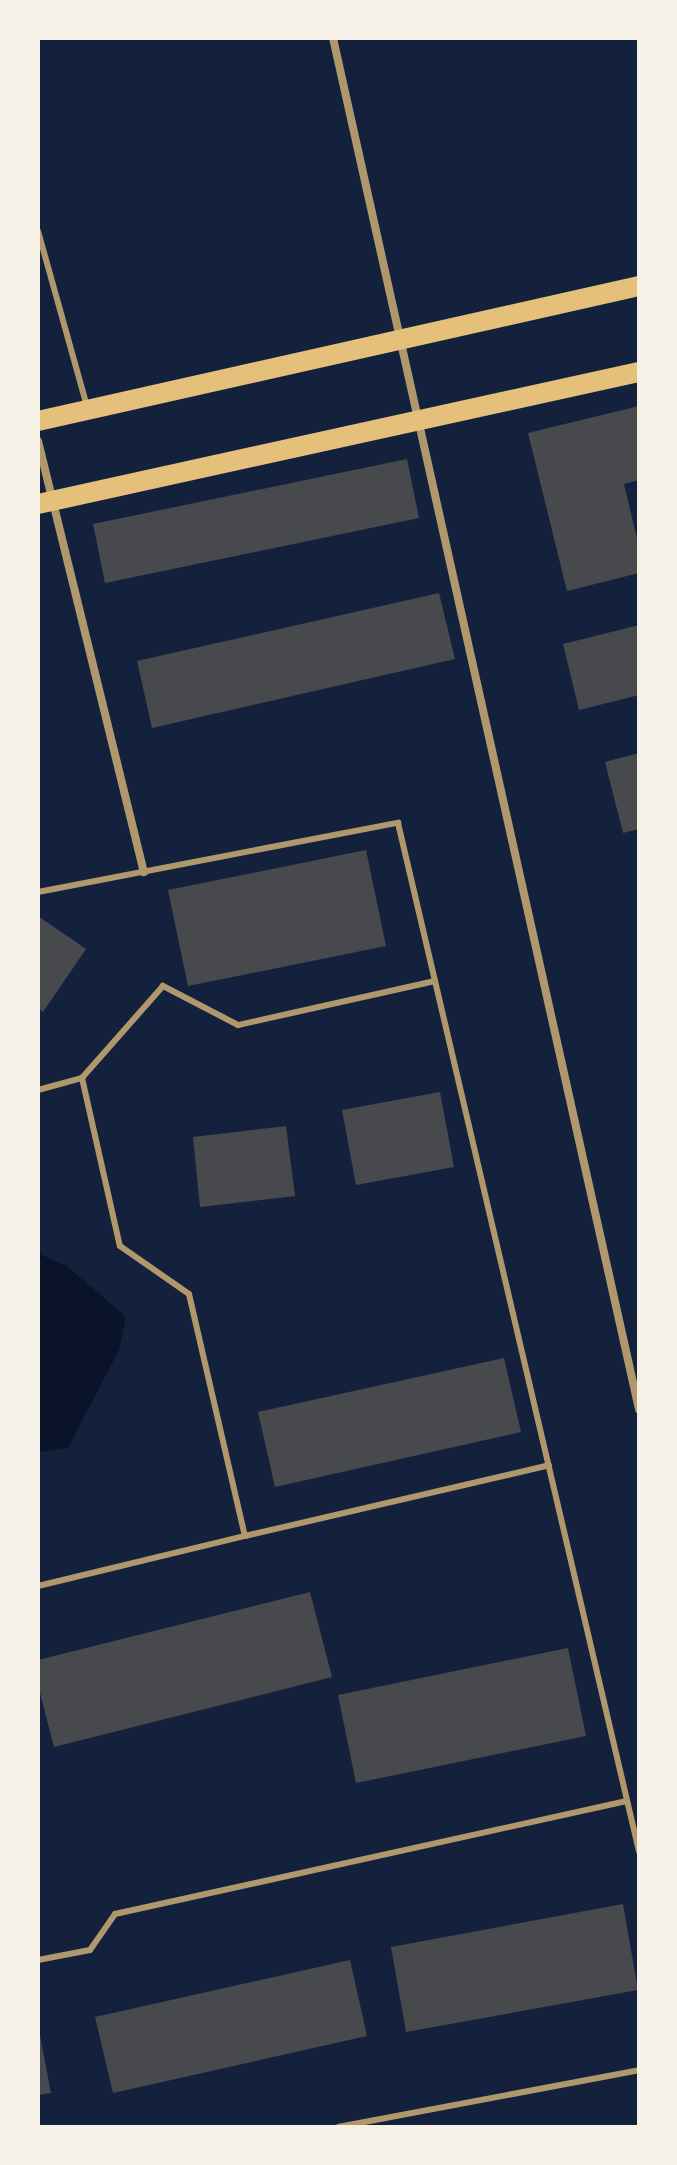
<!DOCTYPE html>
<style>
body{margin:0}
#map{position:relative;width:677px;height:2165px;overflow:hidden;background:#14213d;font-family:"PT Sans Narrow",sans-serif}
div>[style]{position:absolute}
.water>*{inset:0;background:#0b132b}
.building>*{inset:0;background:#48494c}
.service>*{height:6px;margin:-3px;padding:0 3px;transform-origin:3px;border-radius:3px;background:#b1986c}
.minor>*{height:8px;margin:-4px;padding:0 4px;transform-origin:4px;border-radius:4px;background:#b1986c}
.primary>*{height:20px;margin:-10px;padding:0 10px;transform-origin:10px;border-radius:10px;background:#e5c07b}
span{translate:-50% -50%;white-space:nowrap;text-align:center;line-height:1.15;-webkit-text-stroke:8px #f6f1e7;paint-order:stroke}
.frame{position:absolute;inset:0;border:40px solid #f6f1e7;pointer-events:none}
</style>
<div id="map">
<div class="water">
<div style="clip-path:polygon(38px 1246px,42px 1255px,67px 1266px,126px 1317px,119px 1350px,68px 1448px,38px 1452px)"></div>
</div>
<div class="building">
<div style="clip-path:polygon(639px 406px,639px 480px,624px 484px,639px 547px,639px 573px,567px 591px,528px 433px)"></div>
<div style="clip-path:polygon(407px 459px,419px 518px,105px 583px,93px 524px)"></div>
<div style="clip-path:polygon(439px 593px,455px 659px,152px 728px,137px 661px)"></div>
<div style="clip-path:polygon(639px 625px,639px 695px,579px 710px,563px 644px)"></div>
<div style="clip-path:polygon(639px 753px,639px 829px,623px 833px,605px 762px)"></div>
<div style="clip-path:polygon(366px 850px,386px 946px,188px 986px,168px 890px)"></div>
<div style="clip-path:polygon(38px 916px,86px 949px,43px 1012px,38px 1008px)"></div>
<div style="clip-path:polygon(440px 1092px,454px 1167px,356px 1185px,342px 1110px)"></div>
<div style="clip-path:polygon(286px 1126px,295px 1196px,200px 1207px,193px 1137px)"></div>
<div style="clip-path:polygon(504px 1358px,521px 1432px,275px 1487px,258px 1412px)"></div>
<div style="clip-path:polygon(310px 1592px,332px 1677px,54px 1747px,38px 1685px,38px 1660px)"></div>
<div style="clip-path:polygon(568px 1648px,586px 1736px,356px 1783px,338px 1695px)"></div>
<div style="clip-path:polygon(623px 1904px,638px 1990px,406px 2032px,391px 1947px)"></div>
<div style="clip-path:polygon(350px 1960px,367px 2036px,113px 2093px,95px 2017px)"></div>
<div style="clip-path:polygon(38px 2025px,51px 2093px,38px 2095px)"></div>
</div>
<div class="service">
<div style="left:38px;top:231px;width:182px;rotate:74.4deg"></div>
<div style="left:38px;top:892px;width:367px;rotate:-10.9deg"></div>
<div style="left:398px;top:823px;width:1056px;rotate:76.81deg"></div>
<div style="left:435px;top:981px;width:202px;rotate:167.4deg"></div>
<div style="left:238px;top:1025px;width:85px;rotate:-152.5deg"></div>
<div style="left:163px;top:986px;width:123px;rotate:131.4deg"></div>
<div style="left:82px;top:1078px;width:172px;rotate:77.3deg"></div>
<div style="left:120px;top:1246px;width:84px;rotate:34.8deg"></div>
<div style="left:189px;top:1294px;width:248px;rotate:77deg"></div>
<div style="left:245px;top:1536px;width:312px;rotate:-13.1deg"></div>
<div style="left:38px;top:1090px;width:46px;rotate:-15.3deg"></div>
<div style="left:38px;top:1586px;width:213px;rotate:-13.6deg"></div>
<div style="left:38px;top:1960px;width:53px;rotate:-10.9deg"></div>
<div style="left:90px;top:1950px;width:44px;rotate:-55.2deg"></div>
<div style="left:115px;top:1914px;width:524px;rotate:-12.45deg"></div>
<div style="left:338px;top:2127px;width:306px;rotate:-10.7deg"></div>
</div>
<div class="minor">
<div style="left:333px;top:38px;width:1405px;rotate:77.42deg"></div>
<div style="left:38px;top:441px;width:444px;rotate:76.2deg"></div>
</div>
<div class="primary">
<div style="left:38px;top:421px;width:616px;rotate:-12.66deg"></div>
<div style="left:38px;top:504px;width:615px;rotate:-12.39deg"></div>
</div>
<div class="frame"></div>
</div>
